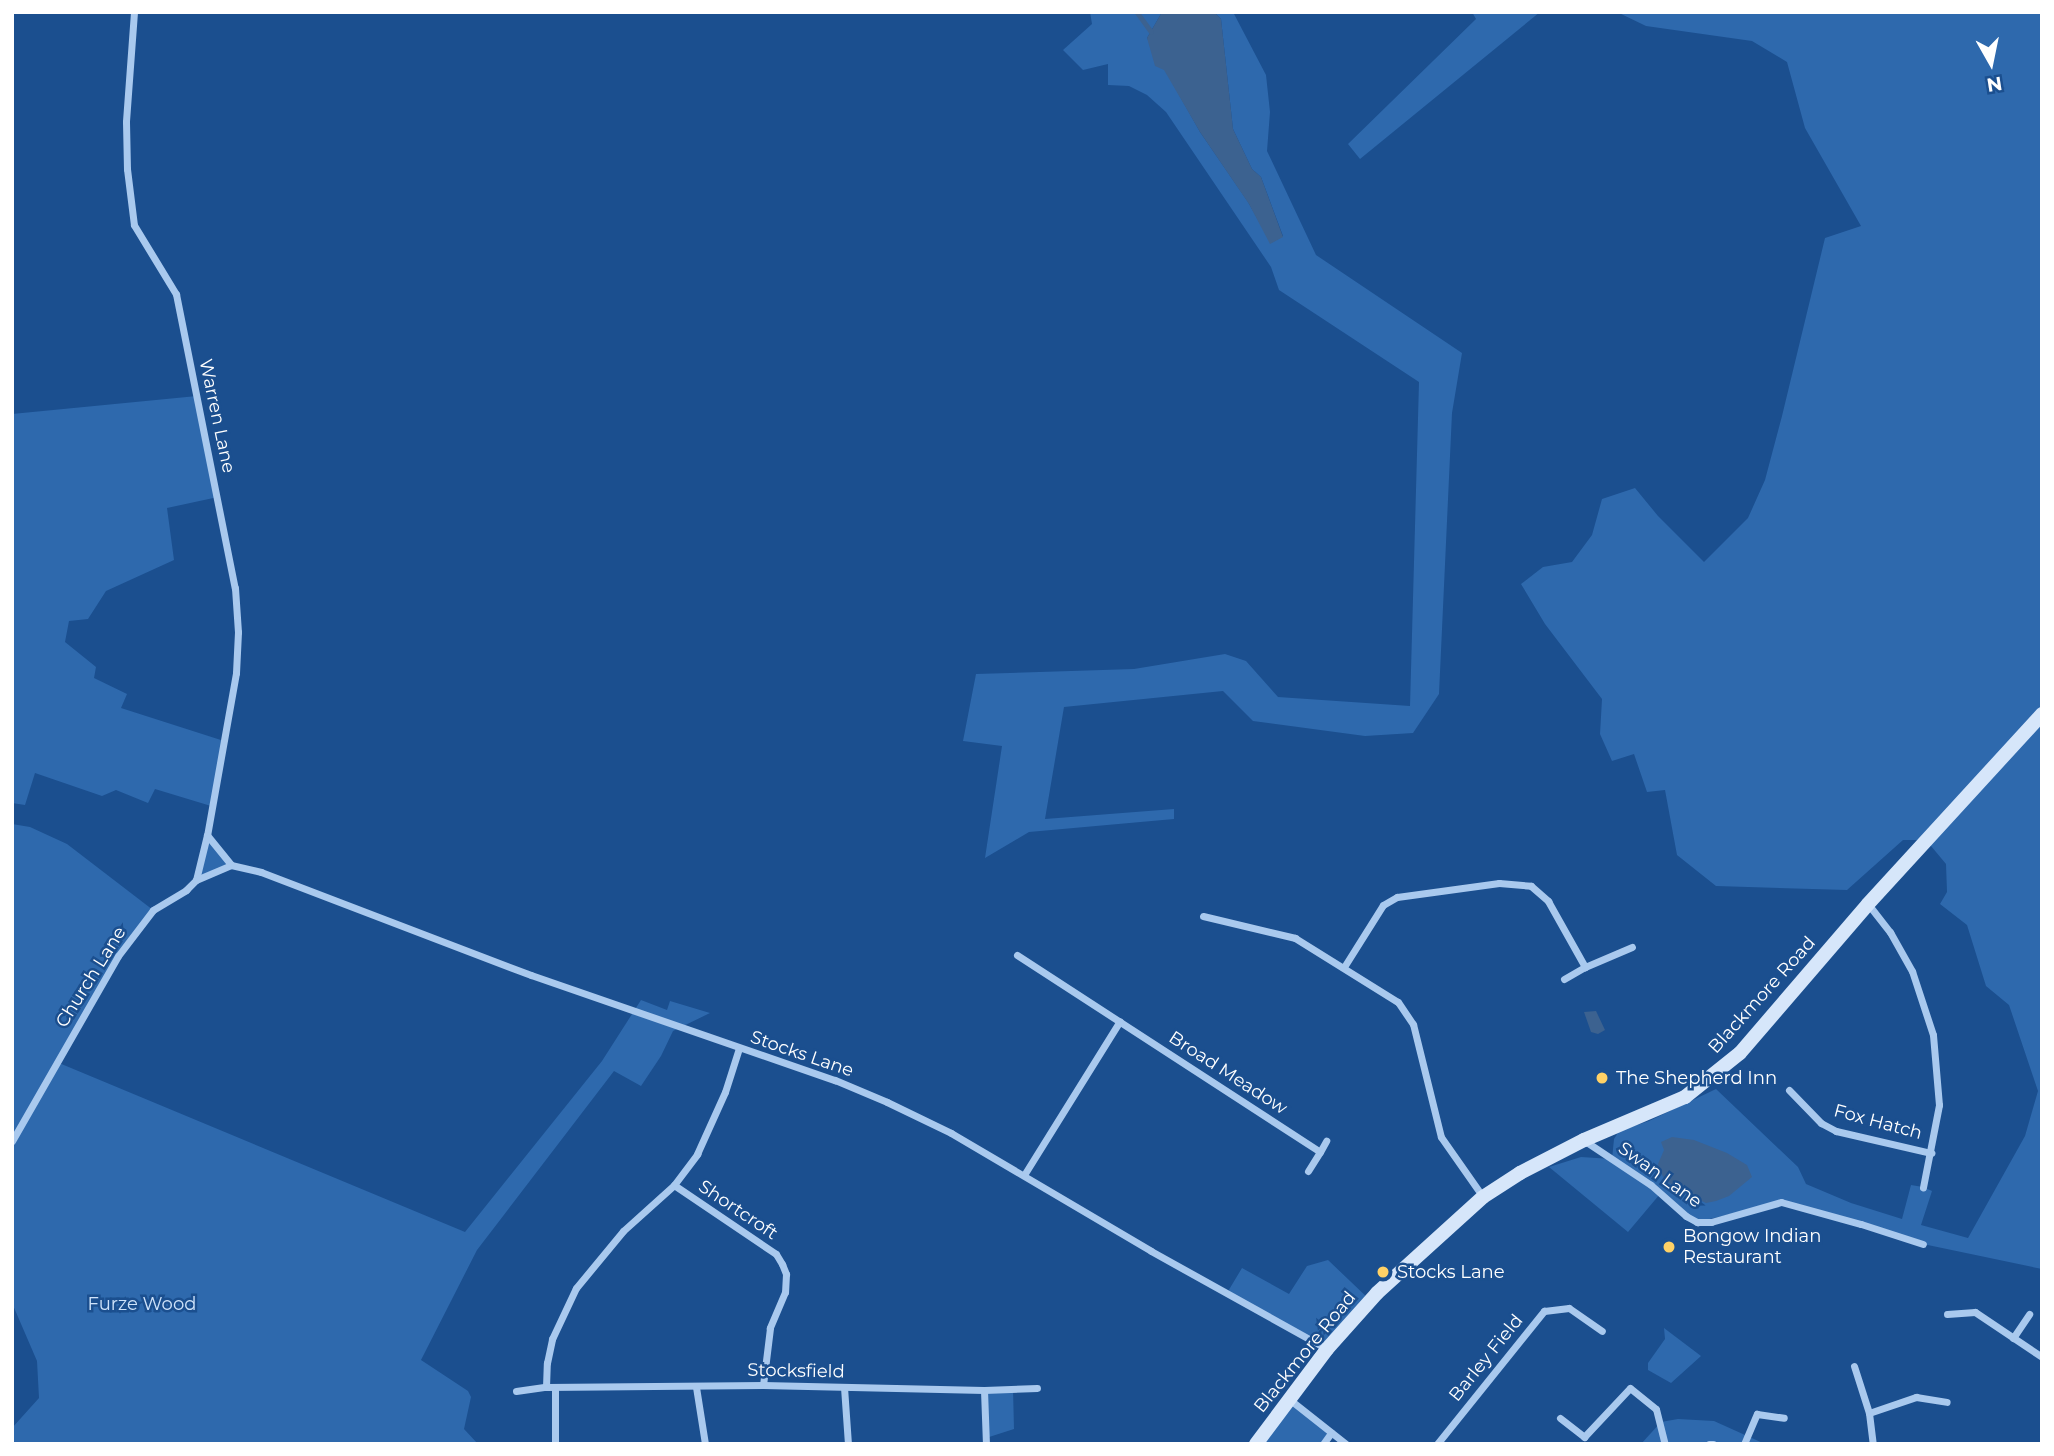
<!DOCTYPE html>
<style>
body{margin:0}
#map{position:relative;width:2054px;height:1456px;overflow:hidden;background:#1b4f8f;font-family:Montserrat,sans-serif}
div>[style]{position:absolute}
.green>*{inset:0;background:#2e69ad}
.water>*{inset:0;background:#3c6290}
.stream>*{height:4.5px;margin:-2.25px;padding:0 2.25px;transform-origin:2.25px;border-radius:2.25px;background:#3c6290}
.street>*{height:7px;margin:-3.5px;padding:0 3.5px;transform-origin:3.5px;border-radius:3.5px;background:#a9c9ee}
.secondary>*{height:14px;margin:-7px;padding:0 7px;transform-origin:7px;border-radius:7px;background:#d6e6fa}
.dots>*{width:19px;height:19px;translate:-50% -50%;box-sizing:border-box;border:4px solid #1b4f8f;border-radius:50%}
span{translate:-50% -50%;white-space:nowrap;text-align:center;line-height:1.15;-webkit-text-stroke:5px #1b4f8f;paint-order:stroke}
.street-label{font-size:18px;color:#fff}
.poi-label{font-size:18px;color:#fff}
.left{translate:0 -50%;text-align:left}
.park-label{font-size:18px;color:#cfe3fa}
.frame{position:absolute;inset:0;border:14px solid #fff;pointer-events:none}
.north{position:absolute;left:1956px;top:28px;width:70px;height:70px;-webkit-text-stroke:5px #1b4f8f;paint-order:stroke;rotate:171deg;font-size:19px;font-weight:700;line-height:28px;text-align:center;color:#fff}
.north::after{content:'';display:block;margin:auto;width:24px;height:32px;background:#fff;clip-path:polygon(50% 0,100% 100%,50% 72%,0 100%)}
</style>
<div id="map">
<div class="green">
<div style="clip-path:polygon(1090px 12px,1162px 12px,1147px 38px,1200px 132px,1248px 202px,1271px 243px,1283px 236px,1261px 177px,1252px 169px,1233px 129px,1221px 19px,1214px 12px,1233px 12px,1266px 75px,1270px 112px,1267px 151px,1316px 255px,1462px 353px,1452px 413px,1439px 694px,1413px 733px,1365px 736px,1253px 721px,1223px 691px,1064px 707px,1045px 819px,1174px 809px,1174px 819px,1029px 832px,985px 858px,1002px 746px,963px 741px,976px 674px,1134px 669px,1225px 654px,1246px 661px,1278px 697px,1410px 706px,1419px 382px,1279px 290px,1271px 267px,1166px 112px,1147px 95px,1129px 86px,1108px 85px,1108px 64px,1083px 70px,1063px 50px,1092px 24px)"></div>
<div style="clip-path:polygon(1472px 12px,1540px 12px,1360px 159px,1348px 144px,1476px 19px)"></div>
<div style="clip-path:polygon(1617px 12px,2042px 12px,2042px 1269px,1923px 1244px,1781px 1202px,1697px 1222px,1660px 1194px,1628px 1232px,1549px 1167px,1581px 1157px,1612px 1159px,1614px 1139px,1619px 1131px,1649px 1121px,1716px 1089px,1798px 1167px,1806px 1184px,1851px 1203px,1902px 1219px,1911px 1185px,1923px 1187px,1932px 1191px,1921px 1225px,1968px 1238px,2025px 1136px,2038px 1091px,2009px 1005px,1986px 986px,1967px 925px,1940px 904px,1947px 892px,1946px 864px,1926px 840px,1903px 840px,1847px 890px,1716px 886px,1677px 855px,1665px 790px,1647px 792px,1634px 754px,1612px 761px,1600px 734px,1602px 699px,1545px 624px,1521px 584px,1543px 567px,1572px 562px,1592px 535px,1602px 499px,1635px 488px,1658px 516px,1704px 562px,1748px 518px,1765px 480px,1782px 416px,1825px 238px,1861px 226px,1805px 128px,1787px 62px,1752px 41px,1646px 26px)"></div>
<div style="clip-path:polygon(197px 396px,218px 497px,167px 508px,174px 560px,106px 591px,88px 619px,69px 621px,65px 642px,96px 667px,94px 678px,127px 694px,121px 708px,224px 741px,211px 806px,155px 789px,148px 803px,116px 790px,102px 796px,35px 773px,25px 805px,12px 803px,12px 414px)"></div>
<div style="clip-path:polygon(12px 824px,30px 827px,67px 844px,153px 910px,114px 963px,59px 1063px,465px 1232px,602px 1061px,641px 1000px,667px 1010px,670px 1001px,710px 1013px,673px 1031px,661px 1056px,641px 1086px,614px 1071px,477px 1250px,421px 1360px,468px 1391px,471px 1397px,464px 1429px,478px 1444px,12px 1444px,12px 1428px,39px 1398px,37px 1361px,12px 1303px)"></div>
<div style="clip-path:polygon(207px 835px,231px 865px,196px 880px)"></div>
<div style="clip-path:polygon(1328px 1260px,1371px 1301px,1327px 1349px,1227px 1293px,1242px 1268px,1289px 1294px,1307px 1266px)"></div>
<div style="clip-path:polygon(1664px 1328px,1701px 1356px,1671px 1383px,1648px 1370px,1648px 1363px,1665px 1339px)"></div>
<div style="clip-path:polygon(1013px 1389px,1014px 1429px,986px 1438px,984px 1390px)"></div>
<div style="clip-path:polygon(1288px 1399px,1331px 1433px,1323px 1444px,1256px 1444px)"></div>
<div style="clip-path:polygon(1678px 1419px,1714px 1421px,1765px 1444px,1641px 1444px,1661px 1422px)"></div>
</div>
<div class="water">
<div style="clip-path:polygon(1162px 12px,1214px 12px,1221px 19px,1233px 129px,1252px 169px,1261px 177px,1283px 237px,1270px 244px,1249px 204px,1200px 132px,1164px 70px,1155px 66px,1147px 38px)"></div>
<div style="clip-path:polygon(1596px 1011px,1605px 1030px,1598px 1034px,1591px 1032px,1584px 1012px)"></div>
<div style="clip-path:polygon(1672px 1137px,1694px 1140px,1727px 1153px,1747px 1165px,1752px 1177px,1729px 1196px,1716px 1201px,1706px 1203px,1693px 1197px,1682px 1188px,1666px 1182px,1660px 1171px,1658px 1164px,1664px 1150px,1661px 1142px)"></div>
</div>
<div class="stream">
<div style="left:1137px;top:12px;width:24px;rotate:54deg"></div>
</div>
<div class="street">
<div style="left:134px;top:12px;width:110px;rotate:94.2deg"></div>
<div style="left:126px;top:122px;width:47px;rotate:88.8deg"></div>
<div style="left:127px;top:169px;width:56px;rotate:82.9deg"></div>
<div style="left:134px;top:225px;width:81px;rotate:58.7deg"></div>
<div style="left:176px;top:294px;width:300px;rotate:78.7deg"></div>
<div style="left:235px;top:588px;width:44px;rotate:86.1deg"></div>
<div style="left:238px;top:632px;width:41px;rotate:92.8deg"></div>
<div style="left:236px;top:673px;width:165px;rotate:100.1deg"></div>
<div style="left:207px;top:835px;width:38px;rotate:51deg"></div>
<div style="left:231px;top:865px;width:31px;rotate:13deg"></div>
<div style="left:261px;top:872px;width:289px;rotate:20.9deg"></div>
<div style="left:531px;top:975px;width:322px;rotate:19.1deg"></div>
<div style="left:835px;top:1080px;width:56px;rotate:22.9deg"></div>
<div style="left:887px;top:1102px;width:71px;rotate:25.8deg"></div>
<div style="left:951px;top:1133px;width:232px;rotate:30.5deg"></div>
<div style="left:1151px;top:1251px;width:201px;rotate:29.1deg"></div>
<div style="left:196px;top:880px;width:46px;rotate:-76.3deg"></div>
<div style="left:1868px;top:904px;width:36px;rotate:52deg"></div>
<div style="left:1890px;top:932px;width:45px;rotate:60.6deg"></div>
<div style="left:1912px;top:971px;width:67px;rotate:71.8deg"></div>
<div style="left:1933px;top:1035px;width:70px;rotate:85.1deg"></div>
<div style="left:1939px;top:1105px;width:84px;rotate:101deg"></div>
<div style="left:1203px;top:916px;width:95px;rotate:13.4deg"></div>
<div style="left:1295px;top:938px;width:121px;rotate:31.9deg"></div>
<div style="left:1398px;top:1002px;width:27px;rotate:56deg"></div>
<div style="left:1413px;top:1024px;width:116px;rotate:76.1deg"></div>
<div style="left:1441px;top:1137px;width:73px;rotate:55deg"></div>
<div style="left:1017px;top:955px;width:361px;rotate:33deg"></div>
<div style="left:1320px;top:1152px;width:13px;rotate:-61deg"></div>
<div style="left:1344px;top:967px;width:73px;rotate:-57.8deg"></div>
<div style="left:1383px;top:905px;width:16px;rotate:-30deg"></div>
<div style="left:1397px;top:897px;width:103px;rotate:-7.8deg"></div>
<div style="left:1499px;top:883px;width:32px;rotate:5deg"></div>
<div style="left:1531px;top:886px;width:23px;rotate:41deg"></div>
<div style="left:1548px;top:901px;width:76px;rotate:60.7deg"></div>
<div style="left:1585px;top:967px;width:51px;rotate:-23.1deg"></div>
<div style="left:1564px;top:979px;width:24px;rotate:-30deg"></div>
<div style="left:1789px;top:1090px;width:46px;rotate:45.9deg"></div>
<div style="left:1821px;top:1123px;width:17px;rotate:28deg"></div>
<div style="left:1836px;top:1131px;width:98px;rotate:13deg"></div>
<div style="left:12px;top:1141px;width:213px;rotate:-60.2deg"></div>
<div style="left:118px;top:956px;width:58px;rotate:-52.7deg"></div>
<div style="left:153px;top:910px;width:39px;rotate:-31deg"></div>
<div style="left:186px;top:890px;width:14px;rotate:-45deg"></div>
<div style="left:196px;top:880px;width:38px;rotate:-23deg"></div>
<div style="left:1585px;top:1141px;width:79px;rotate:33.7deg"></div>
<div style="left:1651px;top:1185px;width:47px;rotate:41.5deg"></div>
<div style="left:1686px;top:1216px;width:13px;rotate:29deg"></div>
<div style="left:1697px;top:1222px;width:14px"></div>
<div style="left:1711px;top:1222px;width:73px;rotate:-15.9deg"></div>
<div style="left:1781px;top:1202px;width:83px;rotate:15.4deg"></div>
<div style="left:1861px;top:1224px;width:65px;rotate:17.9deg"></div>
<div style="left:1308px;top:1171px;width:22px;rotate:-58deg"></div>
<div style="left:1024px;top:1175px;width:181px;rotate:-58.1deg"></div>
<div style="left:674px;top:1185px;width:123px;rotate:34.1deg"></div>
<div style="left:776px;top:1254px;width:12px;rotate:59deg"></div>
<div style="left:782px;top:1264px;width:11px;rotate:68deg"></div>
<div style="left:786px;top:1274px;width:18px;rotate:93deg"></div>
<div style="left:785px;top:1292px;width:39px;rotate:113deg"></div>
<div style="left:770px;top:1328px;width:57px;rotate:97deg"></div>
<div style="left:1947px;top:1314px;width:28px;rotate:-4deg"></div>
<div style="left:1975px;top:1312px;width:81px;rotate:33.9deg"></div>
<div style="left:2013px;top:1338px;width:29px;rotate:-56deg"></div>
<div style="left:1854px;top:1366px;width:49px;rotate:72.3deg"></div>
<div style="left:1869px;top:1413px;width:31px;rotate:83deg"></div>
<div style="left:546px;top:1387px;width:24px;rotate:-88deg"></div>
<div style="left:547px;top:1363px;width:25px;rotate:-78deg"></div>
<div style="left:552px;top:1339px;width:56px;rotate:-64.8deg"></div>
<div style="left:576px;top:1288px;width:74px;rotate:-50.5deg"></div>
<div style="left:623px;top:1231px;width:69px;rotate:-42deg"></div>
<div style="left:674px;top:1185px;width:39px;rotate:-53deg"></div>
<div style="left:697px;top:1154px;width:68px;rotate:-65.7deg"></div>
<div style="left:725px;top:1092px;width:46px;rotate:-72.3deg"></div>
<div style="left:555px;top:1387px;width:57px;rotate:90deg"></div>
<div style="left:696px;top:1387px;width:58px;rotate:81deg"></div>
<div style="left:844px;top:1387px;width:57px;rotate:86deg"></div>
<div style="left:984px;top:1390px;width:54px;rotate:87.9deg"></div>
<div style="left:516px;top:1391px;width:30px;rotate:-8deg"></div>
<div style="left:546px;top:1387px;width:217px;rotate:-0.5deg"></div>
<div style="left:763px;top:1385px;width:221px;rotate:1.3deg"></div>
<div style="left:984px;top:1390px;width:53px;rotate:-2.2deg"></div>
<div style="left:1289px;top:1399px;width:73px;rotate:38.3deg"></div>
<div style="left:1869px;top:1413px;width:50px;rotate:-18.8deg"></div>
<div style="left:1916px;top:1397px;width:31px;rotate:9deg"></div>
<div style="left:1560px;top:1418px;width:31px;rotate:38deg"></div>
<div style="left:1584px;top:1437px;width:67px;rotate:-46.8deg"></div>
<div style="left:1630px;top:1388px;width:33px;rotate:39deg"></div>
<div style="left:1656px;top:1409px;width:36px;rotate:76deg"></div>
<div style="left:1323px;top:1444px;width:14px;rotate:-54deg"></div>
<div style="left:1437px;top:1444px;width:171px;rotate:-51.2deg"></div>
<div style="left:1544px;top:1311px;width:25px;rotate:-7deg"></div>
<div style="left:1569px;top:1308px;width:40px;rotate:34.9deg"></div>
<div style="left:1709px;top:1444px;width:4px"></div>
<div style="left:1744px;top:1444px;width:33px;rotate:-67deg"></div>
<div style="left:1757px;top:1414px;width:27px;rotate:8deg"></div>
</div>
<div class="secondary">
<div style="left:1256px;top:1444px;width:119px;rotate:-53.2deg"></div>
<div style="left:1327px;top:1349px;width:75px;rotate:-48.2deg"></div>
<div style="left:1377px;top:1293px;width:143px;rotate:-42.2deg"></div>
<div style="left:1483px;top:1197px;width:44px;rotate:-33deg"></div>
<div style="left:1520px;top:1173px;width:72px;rotate:-27.3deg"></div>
<div style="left:1584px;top:1140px;width:110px;rotate:-23.1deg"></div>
<div style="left:1685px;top:1097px;width:70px;rotate:-38.7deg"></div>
<div style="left:1740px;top:1053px;width:196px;rotate:-49.3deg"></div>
<div style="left:1868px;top:904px;width:258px;rotate:-47.5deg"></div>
</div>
<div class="dots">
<div style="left:1602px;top:1078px;background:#ffd166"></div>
<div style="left:1669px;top:1247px;background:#ffd166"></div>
<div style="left:1383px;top:1272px;background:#ffd166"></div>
</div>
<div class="street-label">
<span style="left:217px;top:416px;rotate:78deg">Warren Lane</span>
<span style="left:91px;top:977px;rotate:-58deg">Church Lane</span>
<span style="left:1762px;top:995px;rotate:-48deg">Blackmore Road</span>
<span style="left:802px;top:1054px;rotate:19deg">Stocks Lane</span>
<span style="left:1228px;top:1073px;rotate:33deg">Broad Meadow</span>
<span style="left:1878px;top:1122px;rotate:15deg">Fox Hatch</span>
<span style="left:1660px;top:1175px;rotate:36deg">Swan Lane</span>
<span style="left:738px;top:1210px;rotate:34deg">Shortcroft</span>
<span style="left:1305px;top:1352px;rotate:-51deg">Blackmore Road</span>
<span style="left:1486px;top:1358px;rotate:-51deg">Barley Field</span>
<span style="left:796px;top:1371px;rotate:1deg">Stocksfield</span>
</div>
<div class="poi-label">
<span class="left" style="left:1616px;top:1078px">The Shepherd Inn</span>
<span class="left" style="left:1683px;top:1247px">Bongow Indian<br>Restaurant</span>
<span class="left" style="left:1397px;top:1272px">Stocks Lane</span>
</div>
<div class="park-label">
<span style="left:142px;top:1304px">Furze Wood</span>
</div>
<div class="frame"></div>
<div class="north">N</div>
</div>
